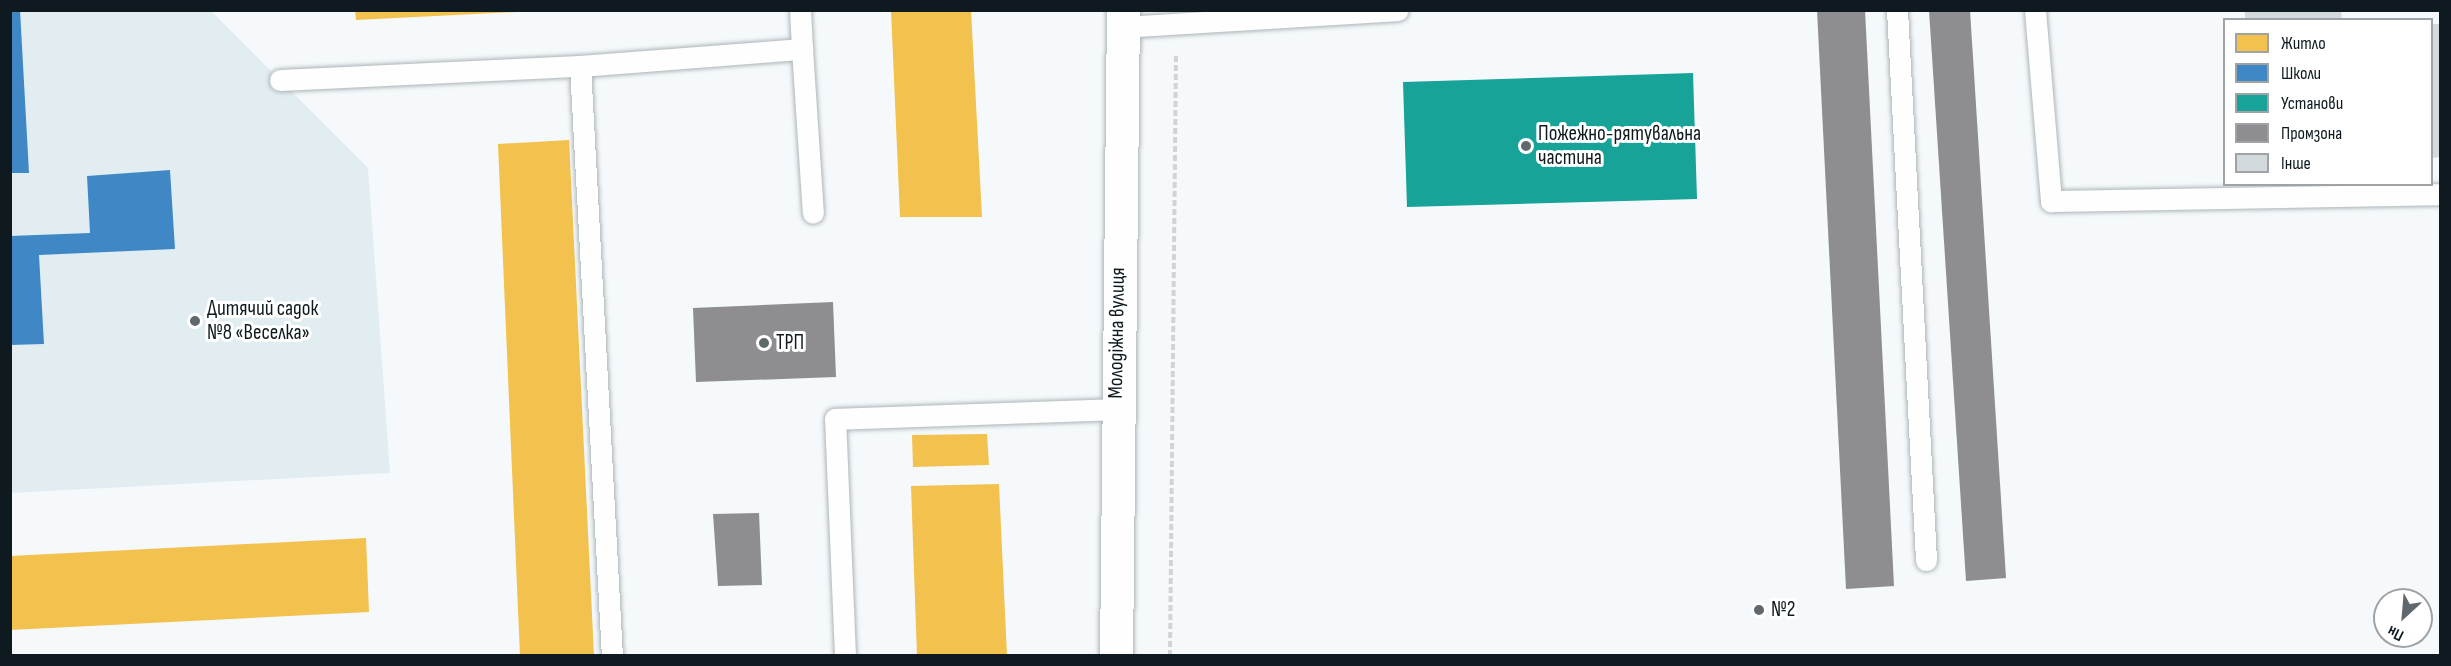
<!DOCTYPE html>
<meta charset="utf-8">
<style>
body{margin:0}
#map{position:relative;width:2451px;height:666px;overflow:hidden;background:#f5f9fb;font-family:"Sofia Sans Condensed",sans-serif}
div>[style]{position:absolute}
.built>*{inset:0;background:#e2edf2}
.homes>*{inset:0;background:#f2c14e}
.schools>*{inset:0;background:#3f88c5}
.public>*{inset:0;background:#17a398}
.industry>*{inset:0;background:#8d8d92}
.building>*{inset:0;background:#d2dade}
.path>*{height:4px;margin-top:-2px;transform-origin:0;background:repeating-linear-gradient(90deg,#d1d3d4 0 6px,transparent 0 9px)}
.roads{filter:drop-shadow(0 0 2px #adb5b8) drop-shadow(0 0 2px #adb5b8)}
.service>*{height:21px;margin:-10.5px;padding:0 10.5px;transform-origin:10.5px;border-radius:10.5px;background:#fefefe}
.tertiary>*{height:33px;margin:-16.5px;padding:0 16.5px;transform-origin:16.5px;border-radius:16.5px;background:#fefefe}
.dots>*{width:16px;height:16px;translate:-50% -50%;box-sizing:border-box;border:3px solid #fff;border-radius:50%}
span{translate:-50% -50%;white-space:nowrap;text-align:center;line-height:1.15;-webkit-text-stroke:6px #fff;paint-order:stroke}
.poi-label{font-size:21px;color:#0e1a1f}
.left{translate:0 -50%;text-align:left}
.street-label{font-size:21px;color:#0e1a1f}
.frame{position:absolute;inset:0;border:12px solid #0e1a1f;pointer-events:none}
.legend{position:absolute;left:2223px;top:18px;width:210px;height:168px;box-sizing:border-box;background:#fff;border:2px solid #9fa3a5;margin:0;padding:8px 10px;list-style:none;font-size:18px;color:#0e1a1f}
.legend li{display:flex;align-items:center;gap:12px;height:30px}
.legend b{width:30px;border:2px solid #9fa3a5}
.north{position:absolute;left:2373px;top:588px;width:60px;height:60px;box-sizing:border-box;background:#fff;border:2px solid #9fa3a5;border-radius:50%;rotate:206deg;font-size:16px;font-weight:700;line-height:24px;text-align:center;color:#0e1a1f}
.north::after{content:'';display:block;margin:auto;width:21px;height:27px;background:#5f686c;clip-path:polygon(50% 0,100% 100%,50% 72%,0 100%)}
</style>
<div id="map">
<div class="built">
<div style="clip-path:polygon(11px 11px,211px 11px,368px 168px,390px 473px,11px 493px)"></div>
</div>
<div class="homes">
<div style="clip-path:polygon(355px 10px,517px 10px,517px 12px,356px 20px)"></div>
<div style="clip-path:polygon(891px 10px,971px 10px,982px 217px,900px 217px)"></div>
<div style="clip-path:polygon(569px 140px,594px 656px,520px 656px,498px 144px)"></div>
<div style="clip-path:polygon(987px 434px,989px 465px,913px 467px,912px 435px)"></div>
<div style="clip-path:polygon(999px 484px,1007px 656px,917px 656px,911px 486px)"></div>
<div style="clip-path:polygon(366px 538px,369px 612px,10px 630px,10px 556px)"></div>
</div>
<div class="schools">
<div style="clip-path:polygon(10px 10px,20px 10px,29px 173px,10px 173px)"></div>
<div style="clip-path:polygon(170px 170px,175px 249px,39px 255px,44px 344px,10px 345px,10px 236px,90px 233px,87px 176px)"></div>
</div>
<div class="public">
<div style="clip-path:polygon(1693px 73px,1697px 199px,1407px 207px,1403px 82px)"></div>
</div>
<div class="industry">
<div style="clip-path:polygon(1817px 10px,1865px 10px,1894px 586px,1846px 589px)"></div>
<div style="clip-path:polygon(1929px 10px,1970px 10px,2006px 578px,1966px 581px)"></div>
<div style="clip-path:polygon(833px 302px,836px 377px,696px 382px,693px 308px)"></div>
<div style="clip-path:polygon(759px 513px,762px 585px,718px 586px,713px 514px)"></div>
</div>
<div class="building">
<div style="clip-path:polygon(2245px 10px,2341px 10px,2342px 20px,2245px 20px)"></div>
<div style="clip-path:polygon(2432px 24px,2440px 24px,2440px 157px,2432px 158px)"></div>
</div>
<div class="path">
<div style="left:1170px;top:656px;width:603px;rotate:-89.43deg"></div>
</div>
<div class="roads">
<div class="service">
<div style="left:800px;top:10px;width:39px;rotate:87deg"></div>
<div style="left:1897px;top:10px;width:551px;rotate:86.98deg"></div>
<div style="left:2035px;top:10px;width:192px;rotate:85.2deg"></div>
<div style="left:2051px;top:201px;width:389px;rotate:-1deg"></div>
<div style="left:1122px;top:27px;width:276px;rotate:-3.5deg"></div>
<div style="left:580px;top:66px;width:223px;rotate:-4.4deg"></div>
<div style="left:802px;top:49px;width:164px;rotate:86.2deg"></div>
<div style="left:280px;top:80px;width:300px;rotate:-2.7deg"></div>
<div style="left:580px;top:66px;width:591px;rotate:86.9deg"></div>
<div style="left:845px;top:656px;width:237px;rotate:-92.4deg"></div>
<div style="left:835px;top:419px;width:281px;rotate:-2deg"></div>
</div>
<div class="tertiary">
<div style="left:1116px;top:656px;width:646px;rotate:-89.38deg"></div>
</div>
</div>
<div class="dots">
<div style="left:1526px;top:146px;background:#5f686c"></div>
<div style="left:195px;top:321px;background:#5f686c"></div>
<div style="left:764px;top:343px;background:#5f686c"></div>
<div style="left:1759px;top:610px;background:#5f686c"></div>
</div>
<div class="poi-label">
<span class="left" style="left:1538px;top:146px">Пожежно-рятувальна<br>частина</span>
<span class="left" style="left:207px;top:321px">Дитячий садок<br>№8 «Веселка»</span>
<span class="left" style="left:776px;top:343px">ТРП</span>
<span class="left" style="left:1771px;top:610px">№2</span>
</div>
<div class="street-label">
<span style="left:1117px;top:333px;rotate:-89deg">Молодіжна вулиця</span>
</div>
<div class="frame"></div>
<ul class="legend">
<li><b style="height:16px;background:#f2c14e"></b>Житло</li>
<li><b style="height:16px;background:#3f88c5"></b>Школи</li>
<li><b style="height:16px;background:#17a398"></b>Установи</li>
<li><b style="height:16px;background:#8d8d92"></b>Промзона</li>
<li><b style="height:16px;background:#d2dade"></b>Інше</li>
</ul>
<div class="north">Пн</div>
</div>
